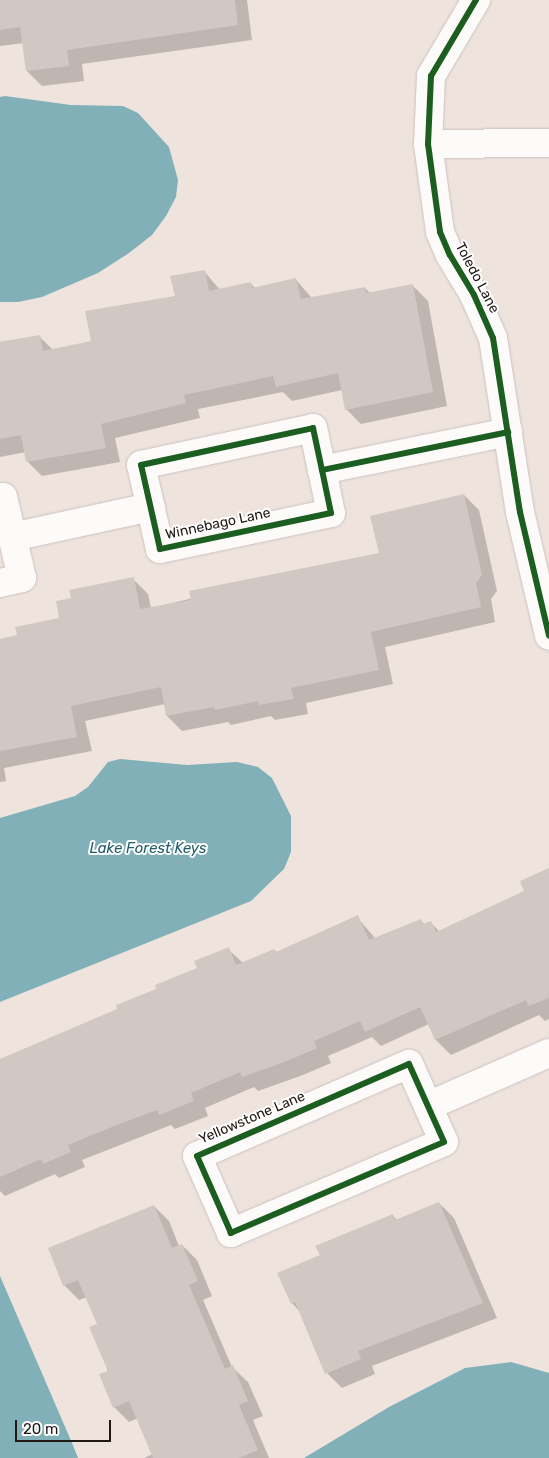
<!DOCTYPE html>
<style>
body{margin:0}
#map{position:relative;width:549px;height:1458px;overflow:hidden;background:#efe3de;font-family:Rubik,sans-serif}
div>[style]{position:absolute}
.water>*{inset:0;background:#82b0b8}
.shadow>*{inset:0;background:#0003}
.building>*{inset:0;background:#d1c8c4}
.roads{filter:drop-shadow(0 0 1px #cbc1be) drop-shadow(0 0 1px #cbc1be)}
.minor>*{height:28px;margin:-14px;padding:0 14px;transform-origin:14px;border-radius:14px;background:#fdfbfa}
.cycleway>*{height:6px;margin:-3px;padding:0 3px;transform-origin:3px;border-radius:3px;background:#1b5e20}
span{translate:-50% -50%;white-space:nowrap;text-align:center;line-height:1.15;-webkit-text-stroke:4px #fff;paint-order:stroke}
.street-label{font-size:14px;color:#1f1815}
.water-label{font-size:15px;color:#225d68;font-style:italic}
.scale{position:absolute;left:15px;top:1420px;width:96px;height:22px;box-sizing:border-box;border:2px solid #1f1815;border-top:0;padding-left:6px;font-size:15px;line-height:18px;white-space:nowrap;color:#1f1815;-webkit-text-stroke:4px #fff;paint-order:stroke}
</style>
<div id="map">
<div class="water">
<div style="clip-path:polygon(5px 96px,71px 105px,123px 106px,138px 113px,169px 147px,178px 180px,176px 197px,166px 216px,152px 235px,129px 253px,98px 273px,42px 297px,18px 302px,0 302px,0 97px)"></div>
<div style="clip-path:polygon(120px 759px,187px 765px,237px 762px,258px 767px,272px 778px,291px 816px,291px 852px,284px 869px,251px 901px,0 1002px,0 818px,75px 796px,88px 787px,108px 762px)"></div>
<div style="clip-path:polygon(0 1276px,72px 1443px,78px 1458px,0 1458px)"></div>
<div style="clip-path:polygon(511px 1362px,549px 1373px,549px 1458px,304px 1458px,389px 1407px,465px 1368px)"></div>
</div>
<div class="shadow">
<div style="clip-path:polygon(0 0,247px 0,252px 40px,82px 64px,84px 81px,42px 86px,27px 71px,24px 43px,0 46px)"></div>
<div style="clip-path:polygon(204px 271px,220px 290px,251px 284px,255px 288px,296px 280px,312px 298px,365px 288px,370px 293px,413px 286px,428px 301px,447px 406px,361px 424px,346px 409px,342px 390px,292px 401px,283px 392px,198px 409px,200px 418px,115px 438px,120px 462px,42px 476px,27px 461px,26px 452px,0 457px,0 342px,39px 336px,53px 350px,93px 342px,176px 297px)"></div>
<div style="clip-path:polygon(464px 495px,479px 510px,497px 591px,491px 599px,495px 622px,385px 647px,393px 684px,306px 703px,308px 714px,275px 720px,271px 716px,231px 725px,228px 722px,182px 731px,167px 716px,165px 704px,85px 721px,92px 751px,4px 768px,6px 781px,0 782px,0 640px,18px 636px,61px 619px,72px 599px,133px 579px,148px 594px,151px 608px,380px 554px)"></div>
<div style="clip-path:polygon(549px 870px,549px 1019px,545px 1021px,539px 1015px,451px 1055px,436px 1040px,429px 1024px,381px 1046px,372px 1037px,328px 1056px,331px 1063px,303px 1075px,258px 1091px,254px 1087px,205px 1108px,208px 1116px,175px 1129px,171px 1125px,82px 1160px,85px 1167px,59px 1178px,55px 1174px,5px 1196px,0 1191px,0 1060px,119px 1010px,199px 969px,228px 949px,243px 963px,274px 950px,277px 952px,357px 917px,375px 938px,420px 920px,425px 925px,431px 923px,440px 932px,526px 891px)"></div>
<div style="clip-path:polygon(439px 1203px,454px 1218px,497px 1318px,372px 1366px,375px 1374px,342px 1388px,327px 1373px,300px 1312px,292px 1303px,321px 1256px,393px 1216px,397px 1220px)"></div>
<div style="clip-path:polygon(154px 1206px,169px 1221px,179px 1246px,182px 1245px,197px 1260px,212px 1296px,203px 1300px,232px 1367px,248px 1382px,263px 1416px,253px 1420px,269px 1458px,144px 1458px,153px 1454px,138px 1418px,129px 1422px,114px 1407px,99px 1325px,87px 1297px,79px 1300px,64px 1285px)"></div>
</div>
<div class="building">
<div style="clip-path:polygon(0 0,235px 0,238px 25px,67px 50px,69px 66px,26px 71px,20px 27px,0 30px)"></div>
<div style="clip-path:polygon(205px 270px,209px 291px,251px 282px,252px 288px,296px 278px,301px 299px,365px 287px,366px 293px,413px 284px,433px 392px,345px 410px,338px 373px,276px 387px,273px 376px,184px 395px,186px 403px,101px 424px,106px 448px,26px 462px,21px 435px,0 439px,0 342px,40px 335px,43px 351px,91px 341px,85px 311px,175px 296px,170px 276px)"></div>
<div style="clip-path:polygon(464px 494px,482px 575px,476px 583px,481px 607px,371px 632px,379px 670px,291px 688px,294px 699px,259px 705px,258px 701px,215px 710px,214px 707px,166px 716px,161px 687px,71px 706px,77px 737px,0 751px,0 639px,17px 635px,15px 627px,59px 618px,56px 601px,71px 598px,69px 590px,134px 577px,140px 609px,191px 600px,189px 591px,379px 553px,370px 516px)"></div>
<div style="clip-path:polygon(549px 868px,549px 998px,529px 1006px,526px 1000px,435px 1040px,420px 1007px,365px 1032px,360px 1021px,314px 1041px,317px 1048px,287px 1061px,242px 1077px,240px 1072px,191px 1093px,194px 1101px,159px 1115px,157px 1110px,114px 1126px,68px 1145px,71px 1152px,43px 1164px,41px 1159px,0 1177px,0 1059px,117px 1009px,116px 1005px,156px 989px,155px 985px,197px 968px,194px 961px,229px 947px,236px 965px,274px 949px,276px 952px,358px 915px,369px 940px,421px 919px,423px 924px,431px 921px,436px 932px,524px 891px,520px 881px)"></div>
<div style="clip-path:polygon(439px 1202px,483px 1303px,358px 1351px,361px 1359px,325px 1374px,295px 1302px,291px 1304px,277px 1273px,320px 1255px,315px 1246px,393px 1214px,395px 1220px)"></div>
<div style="clip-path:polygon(154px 1205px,172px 1248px,182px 1244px,198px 1281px,189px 1285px,225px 1369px,233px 1365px,248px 1401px,239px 1405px,258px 1450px,239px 1458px,153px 1458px,129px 1401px,113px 1408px,99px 1374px,108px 1371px,89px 1327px,97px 1324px,78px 1280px,63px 1286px,48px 1248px)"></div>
</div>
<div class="roads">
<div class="minor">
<div style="left:476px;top:0;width:88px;rotate:120.6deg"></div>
<div style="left:431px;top:76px;width:68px;rotate:92.5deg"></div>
<div style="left:428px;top:144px;width:89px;rotate:82.2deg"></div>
<div style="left:440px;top:232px;width:25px;rotate:67deg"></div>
<div style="left:450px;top:255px;width:47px;rotate:59deg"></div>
<div style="left:474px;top:295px;width:47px;rotate:66.2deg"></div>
<div style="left:493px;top:338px;width:176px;rotate:81.2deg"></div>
<div style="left:520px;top:512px;width:127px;rotate:76.8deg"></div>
<div style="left:428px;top:144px;width:121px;rotate:-0.5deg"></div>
<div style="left:322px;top:470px;width:44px;rotate:78.2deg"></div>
<div style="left:331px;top:513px;width:175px;rotate:168.1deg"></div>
<div style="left:160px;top:549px;width:86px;rotate:-102.7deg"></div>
<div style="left:141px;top:465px;width:176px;rotate:-12.1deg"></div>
<div style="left:313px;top:428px;width:43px;rotate:77.9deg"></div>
<div style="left:322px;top:470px;width:190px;rotate:-11.5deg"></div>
<div style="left:0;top:498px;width:3px;rotate:-18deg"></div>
<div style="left:3px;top:497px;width:83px;rotate:76.8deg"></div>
<div style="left:22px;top:578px;width:23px;rotate:167deg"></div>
<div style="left:12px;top:537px;width:142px;rotate:-12.2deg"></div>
<div style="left:409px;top:1064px;width:85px;rotate:65.8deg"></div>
<div style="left:444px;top:1142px;width:232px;rotate:156.9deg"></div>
<div style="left:231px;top:1233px;width:84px;rotate:-113.8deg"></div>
<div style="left:197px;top:1156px;width:231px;rotate:-23.5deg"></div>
<div style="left:428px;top:1106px;width:132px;rotate:-23.7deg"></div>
</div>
</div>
<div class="cycleway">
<div style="left:476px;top:0;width:88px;rotate:120.6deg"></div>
<div style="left:431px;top:76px;width:68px;rotate:92.5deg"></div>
<div style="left:428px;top:144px;width:89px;rotate:82.2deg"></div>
<div style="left:440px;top:232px;width:25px;rotate:67deg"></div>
<div style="left:450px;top:255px;width:47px;rotate:59deg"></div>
<div style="left:474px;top:295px;width:47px;rotate:66.2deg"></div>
<div style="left:493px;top:338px;width:176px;rotate:81.2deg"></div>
<div style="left:520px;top:512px;width:127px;rotate:76.8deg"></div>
<div style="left:322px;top:470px;width:44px;rotate:78.2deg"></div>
<div style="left:331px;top:513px;width:175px;rotate:168.1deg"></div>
<div style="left:160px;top:549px;width:86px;rotate:-102.7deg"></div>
<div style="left:141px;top:465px;width:176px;rotate:-12.1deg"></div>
<div style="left:313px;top:428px;width:43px;rotate:77.9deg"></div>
<div style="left:322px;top:470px;width:190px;rotate:-11.5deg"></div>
<div style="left:409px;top:1064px;width:85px;rotate:65.8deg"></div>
<div style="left:444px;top:1142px;width:232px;rotate:156.9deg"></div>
<div style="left:231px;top:1233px;width:84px;rotate:-113.8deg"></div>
<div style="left:197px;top:1156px;width:231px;rotate:-23.5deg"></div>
</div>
<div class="street-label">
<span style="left:477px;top:278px;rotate:62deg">Toledo Lane</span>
<span style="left:218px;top:524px;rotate:-12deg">Winnebago Lane</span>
<span style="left:252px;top:1118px;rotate:-23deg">Yellowstone Lane</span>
</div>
<div class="water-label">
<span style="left:148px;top:849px">Lake Forest Keys</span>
</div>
<div class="scale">20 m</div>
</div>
